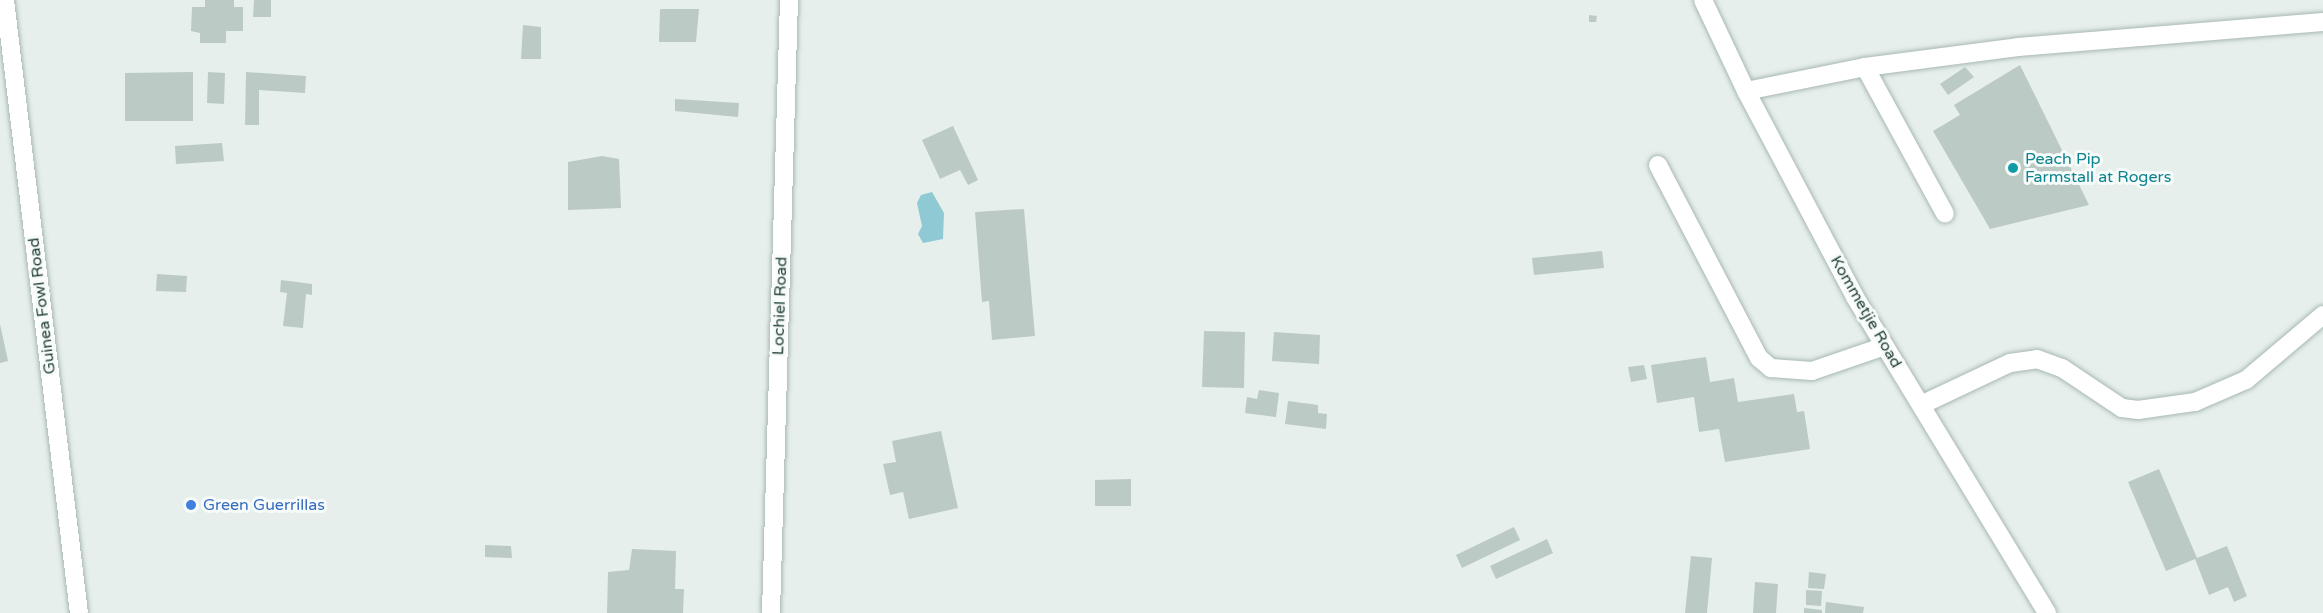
<!DOCTYPE html>
<style>
body{margin:0}
#map{position:relative;width:2323px;height:613px;overflow:hidden;background:#e6efeb;font-family:"Varela Round",sans-serif}
div>[style]{position:absolute}
.water>*{inset:0;background:#8ec9d4}
.building>*{inset:0;background:#bbcac4}
.roads{filter:drop-shadow(0 0 2px #a8b8b2) drop-shadow(0 0 2px #a8b8b2)}
.service>*{height:18px;margin:-9px;padding:0 9px;transform-origin:9px;border-radius:9px;background:#fff}
.minor>*{height:18px;margin:-9px;padding:0 9px;transform-origin:9px;border-radius:9px;background:#fff}
.secondary>*{height:18px;margin:-9px;padding:0 9px;transform-origin:9px;border-radius:9px;background:#fff}
.dots>*{width:16px;height:16px;translate:-50% -50%;box-sizing:border-box;border:3px solid #f7fbf9;border-radius:50%}
span{translate:-50% -50%;white-space:nowrap;text-align:center;line-height:1.15;-webkit-text-stroke:6px #f7fbf9;paint-order:stroke}
.culture-label{font-size:16px;color:#0d838f}
.left{translate:0 -50%;text-align:left}
.street-label{font-size:16px;color:#24423a}
.shop-label{font-size:16px;color:#366cbe}
</style>
<div id="map">
<div class="water">
<div style="clip-path:polygon(932px 192px,944px 213px,943px 239px,923px 243px,918px 234px,922px 226px,917px 203px,921px 195px)"></div>
</div>
<div class="building">
<div style="clip-path:polygon(205px 0,234px 0,234px 7px,243px 7px,243px 31px,226px 31px,226px 43px,200px 43px,200px 33px,191px 31px,192px 7px,205px 7px)"></div>
<div style="clip-path:polygon(254px 0,271px 0,271px 17px,253px 17px)"></div>
<div style="clip-path:polygon(660px 9px,699px 9px,696px 42px,659px 42px)"></div>
<div style="clip-path:polygon(1589px 15px,1597px 16px,1596px 22px,1589px 22px)"></div>
<div style="clip-path:polygon(523px 25px,541px 27px,541px 59px,521px 59px)"></div>
<div style="clip-path:polygon(2020px 65px,2089px 205px,1990px 229px,1933px 131px,1960px 115px,1954px 105px)"></div>
<div style="clip-path:polygon(1965px 67px,1974px 77px,1948px 95px,1940px 84px)"></div>
<div style="clip-path:polygon(193px 72px,193px 121px,125px 121px,125px 73px)"></div>
<div style="clip-path:polygon(208px 72px,225px 73px,224px 104px,207px 103px)"></div>
<div style="clip-path:polygon(246px 72px,306px 76px,305px 93px,259px 90px,259px 125px,245px 125px)"></div>
<div style="clip-path:polygon(675px 99px,739px 103px,738px 117px,675px 111px)"></div>
<div style="clip-path:polygon(953px 126px,978px 180px,968px 185px,960px 170px,940px 179px,922px 140px)"></div>
<div style="clip-path:polygon(222px 143px,224px 161px,176px 164px,175px 146px)"></div>
<div style="clip-path:polygon(602px 156px,619px 159px,621px 208px,568px 210px,568px 162px)"></div>
<div style="clip-path:polygon(1024px 209px,1035px 336px,992px 340px,989px 301px,982px 302px,975px 212px)"></div>
<div style="clip-path:polygon(1602px 251px,1604px 268px,1534px 275px,1532px 258px)"></div>
<div style="clip-path:polygon(157px 274px,187px 276px,186px 292px,156px 291px)"></div>
<div style="clip-path:polygon(281px 280px,312px 284px,312px 295px,306px 294px,303px 328px,283px 326px,287px 293px,280px 292px)"></div>
<div style="clip-path:polygon(0 324px,8px 361px,0 363px)"></div>
<div style="clip-path:polygon(1204px 331px,1245px 332px,1244px 388px,1202px 387px)"></div>
<div style="clip-path:polygon(1274px 332px,1320px 335px,1319px 364px,1272px 361px)"></div>
<div style="clip-path:polygon(1706px 357px,1710px 382px,1734px 378px,1738px 402px,1794px 394px,1797px 412px,1804px 411px,1810px 449px,1725px 462px,1719px 429px,1699px 432px,1694px 397px,1657px 403px,1651px 365px)"></div>
<div style="clip-path:polygon(1644px 365px,1647px 379px,1631px 382px,1628px 367px)"></div>
<div style="clip-path:polygon(1259px 390px,1279px 393px,1276px 417px,1245px 413px,1247px 397px,1257px 399px)"></div>
<div style="clip-path:polygon(1288px 401px,1318px 405px,1318px 413px,1327px 414px,1326px 429px,1285px 424px)"></div>
<div style="clip-path:polygon(941px 431px,958px 508px,909px 519px,903px 492px,890px 495px,883px 464px,896px 462px,892px 441px)"></div>
<div style="clip-path:polygon(2159px 469px,2197px 558px,2227px 546px,2247px 596px,2234px 602px,2228px 587px,2209px 595px,2195px 559px,2166px 571px,2128px 482px)"></div>
<div style="clip-path:polygon(1131px 479px,1131px 506px,1095px 506px,1095px 480px)"></div>
<div style="clip-path:polygon(1514px 527px,1520px 540px,1462px 568px,1456px 555px)"></div>
<div style="clip-path:polygon(1547px 539px,1553px 553px,1496px 579px,1490px 566px)"></div>
<div style="clip-path:polygon(485px 545px,511px 546px,512px 558px,485px 557px)"></div>
<div style="clip-path:polygon(632px 549px,676px 551px,675px 589px,684px 589px,683px 613px,607px 613px,608px 572px,629px 570px)"></div>
<div style="clip-path:polygon(1691px 556px,1712px 558px,1707px 613px,1685px 613px)"></div>
<div style="clip-path:polygon(1809px 572px,1826px 574px,1824px 589px,1808px 588px)"></div>
<div style="clip-path:polygon(1755px 582px,1778px 584px,1776px 613px,1753px 613px)"></div>
<div style="clip-path:polygon(1806px 590px,1822px 591px,1821px 606px,1806px 605px)"></div>
<div style="clip-path:polygon(1826px 602px,1864px 607px,1863px 613px,1825px 613px)"></div>
<div style="clip-path:polygon(1804px 608px,1822px 610px,1822px 613px,1804px 613px)"></div>
</div>
<div class="roads">
<div class="service">
<div style="left:1865px;top:67px;width:167px;rotate:61.4deg"></div>
<div style="left:1746px;top:91px;width:121px;rotate:-11.4deg"></div>
<div style="left:1865px;top:67px;width:154px;rotate:-7.4deg"></div>
<div style="left:2018px;top:47px;width:306px;rotate:-4.7deg"></div>
<div style="left:1658px;top:165px;width:218px;rotate:62.4deg"></div>
<div style="left:1759px;top:358px;width:16px;rotate:40deg"></div>
<div style="left:1771px;top:368px;width:41px;rotate:4.2deg"></div>
<div style="left:1812px;top:371px;width:77px;rotate:-18.9deg"></div>
<div style="left:1921px;top:405px;width:98px;rotate:-25.3deg"></div>
<div style="left:2010px;top:363px;width:27px;rotate:-8deg"></div>
<div style="left:2037px;top:359px;width:27px;rotate:20deg"></div>
<div style="left:2062px;top:368px;width:72px;rotate:33.7deg"></div>
<div style="left:2122px;top:408px;width:16px;rotate:7deg"></div>
<div style="left:2138px;top:410px;width:58px;rotate:-8deg"></div>
<div style="left:2195px;top:402px;width:56px;rotate:-23.3deg"></div>
<div style="left:2246px;top:380px;width:101px;rotate:-40.2deg"></div>
</div>
<div class="minor">
<div style="left:5px;top:0;width:617px;rotate:83.12deg"></div>
<div style="left:771px;top:613px;width:613px;rotate:-88.32deg"></div>
</div>
<div class="secondary">
<div style="left:1703px;top:0;width:101px;rotate:64.7deg"></div>
<div style="left:1746px;top:91px;width:233px;rotate:62.1deg"></div>
<div style="left:1855px;top:297px;width:370px;rotate:58.7deg"></div>
</div>
</div>
<div class="dots">
<div style="left:2013px;top:168px;background:#0f9aa8"></div>
<div style="left:191px;top:505px;background:#3f7fe0"></div>
</div>
<div class="culture-label">
<span class="left" style="left:2025px;top:168px">Peach Pip<br>Farmstall at Rogers</span>
</div>
<div class="street-label">
<span style="left:42px;top:306px;rotate:-97deg">Guinea Fowl Road</span>
<span style="left:780px;top:306px;rotate:-88deg">Lochiel Road</span>
<span style="left:1866px;top:312px;rotate:60deg">Kommetjie Road</span>
</div>
<div class="shop-label">
<span class="left" style="left:203px;top:505px">Green Guerrillas</span>
</div>
</div>
